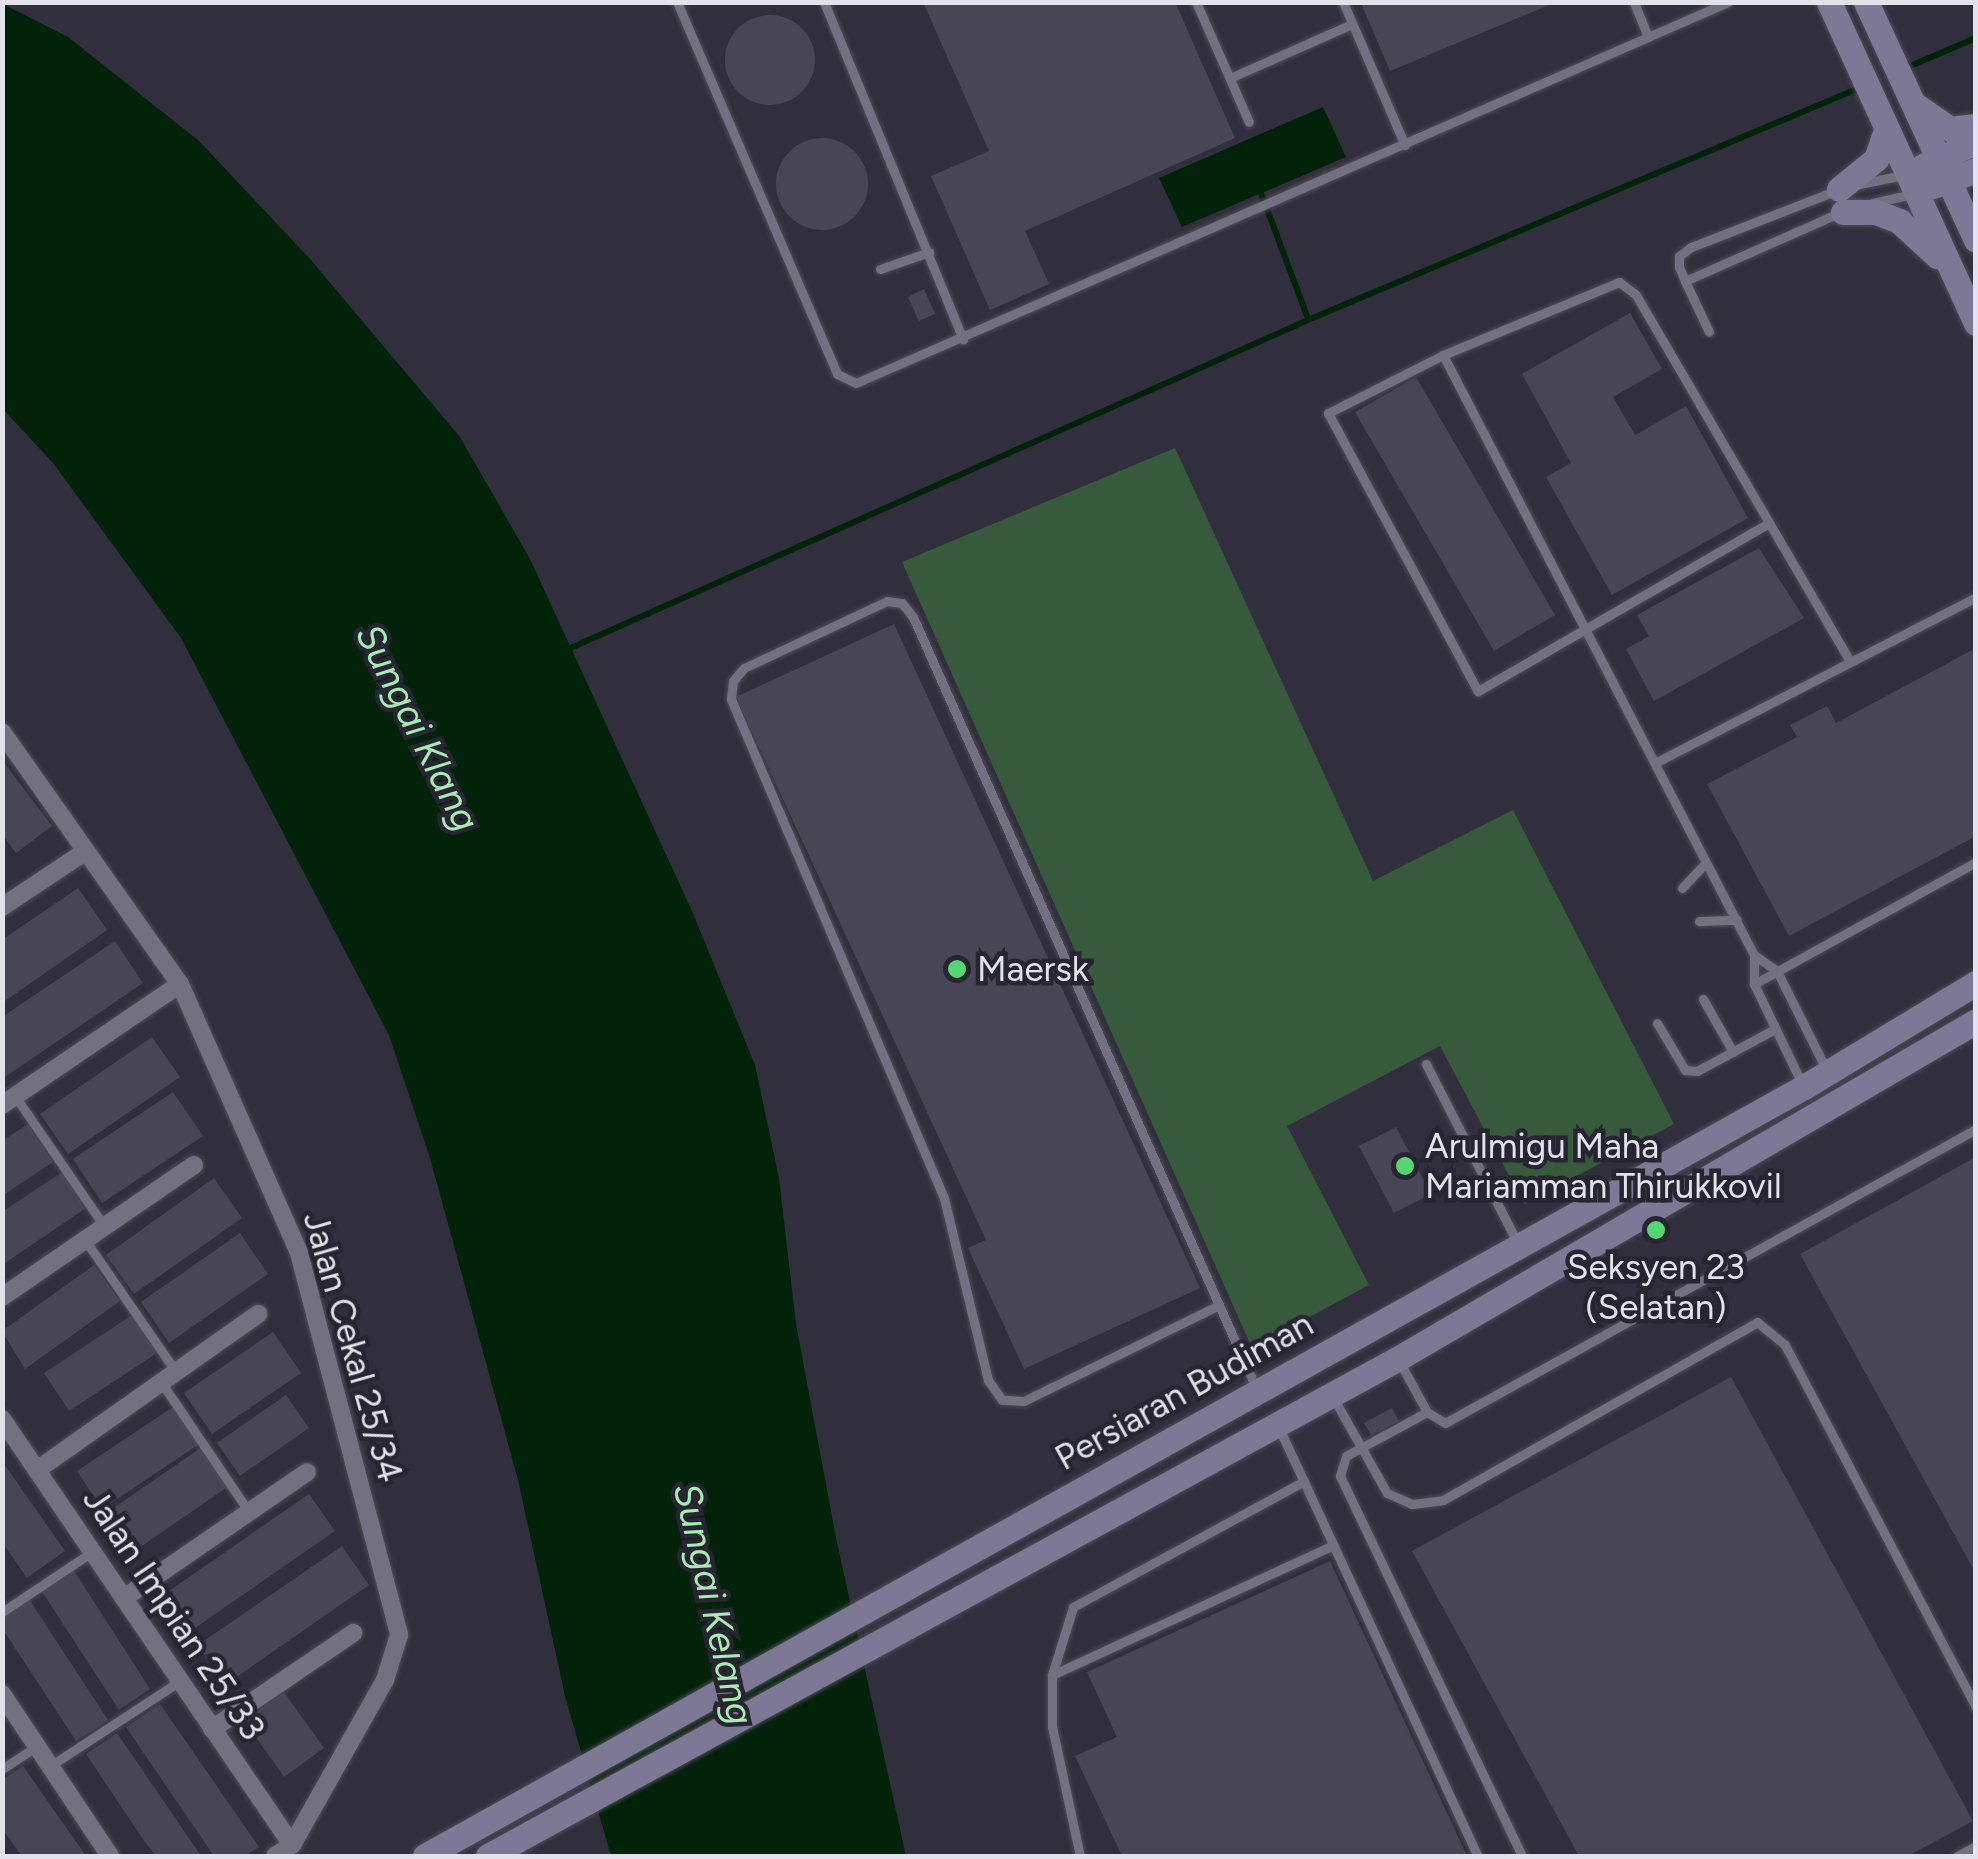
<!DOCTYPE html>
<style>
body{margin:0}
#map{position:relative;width:1978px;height:1859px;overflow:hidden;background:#312f3d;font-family:Figtree,sans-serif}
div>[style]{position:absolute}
.green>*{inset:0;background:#375a3c}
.water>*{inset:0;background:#022209}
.stream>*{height:6px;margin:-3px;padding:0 3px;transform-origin:3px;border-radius:3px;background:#022209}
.building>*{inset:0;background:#484655}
.round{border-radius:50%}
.roads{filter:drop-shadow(0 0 2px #4d4c57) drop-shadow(0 0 2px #4d4c57)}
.service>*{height:9px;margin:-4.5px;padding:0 4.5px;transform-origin:4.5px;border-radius:4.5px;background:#737181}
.minor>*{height:18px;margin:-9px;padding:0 9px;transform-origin:9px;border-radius:9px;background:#737181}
.secondary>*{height:25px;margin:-12.5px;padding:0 12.5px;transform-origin:12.5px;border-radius:12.5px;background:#7c7896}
.dots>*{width:28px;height:28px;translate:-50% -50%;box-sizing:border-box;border:5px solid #272532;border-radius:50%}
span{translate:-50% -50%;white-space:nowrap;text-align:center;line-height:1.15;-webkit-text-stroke:9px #272532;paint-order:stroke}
.poi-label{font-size:35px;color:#e2e2ea}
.left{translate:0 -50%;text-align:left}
.street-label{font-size:35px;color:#e2e2ea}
.water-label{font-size:38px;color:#a7ecb1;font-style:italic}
.frame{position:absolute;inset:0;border:5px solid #e2e2ea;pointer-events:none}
</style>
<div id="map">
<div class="green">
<div style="clip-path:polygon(1175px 448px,1373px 881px,1513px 810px,1674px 1124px,1524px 1204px,1440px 1046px,1287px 1126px,1369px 1285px,1252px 1348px,902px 562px)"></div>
</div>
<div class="water">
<div style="clip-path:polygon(3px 4px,68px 37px,199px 141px,310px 259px,460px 437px,530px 559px,692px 911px,755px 1065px,779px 1178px,796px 1324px,836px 1538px,906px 1856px,611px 1856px,565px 1696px,518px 1480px,430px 1158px,389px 1035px,181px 638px,53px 463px,3px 409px)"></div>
<div style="clip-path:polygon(1323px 107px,1346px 157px,1182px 227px,1159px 178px)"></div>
</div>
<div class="stream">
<div style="left:1903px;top:69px;width:79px;rotate:-23deg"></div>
<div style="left:1261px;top:193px;width:134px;rotate:69.5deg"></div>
<div style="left:564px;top:651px;width:814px;rotate:-23.98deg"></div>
<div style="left:1308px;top:320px;width:598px;rotate:-22.83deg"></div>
</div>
<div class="building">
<div style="clip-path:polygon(923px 2px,1175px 2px,1235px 138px,1025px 231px,1049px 284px,990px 310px,931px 176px,989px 151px)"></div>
<div style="clip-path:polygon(1361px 3px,1554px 3px,1390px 71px)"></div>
<div class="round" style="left:725px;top:15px;width:90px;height:90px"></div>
<div class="round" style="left:776px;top:138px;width:92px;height:92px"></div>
<div style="clip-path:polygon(924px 289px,935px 314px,919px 321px,908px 297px)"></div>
<div style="clip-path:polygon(1630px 313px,1662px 369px,1613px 397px,1635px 435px,1686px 406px,1748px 518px,1612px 595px,1546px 477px,1571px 463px,1522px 374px)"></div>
<div style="clip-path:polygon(1416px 377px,1555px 615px,1494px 651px,1355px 412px)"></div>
<div style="clip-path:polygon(1759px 548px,1804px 618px,1654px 701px,1626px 649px,1649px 636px,1637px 615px)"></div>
<div style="clip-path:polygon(894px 624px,1200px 1288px,1024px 1369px,968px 1248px,986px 1240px,736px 697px)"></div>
<div style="clip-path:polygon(1976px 648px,1976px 836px,1789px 936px,1707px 784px,1797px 737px,1790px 725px,1827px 706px,1836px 723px)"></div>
<div style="clip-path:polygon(2px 760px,52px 826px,16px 853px,2px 834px)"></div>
<div style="clip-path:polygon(78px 888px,107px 930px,2px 1003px,2px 940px)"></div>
<div style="clip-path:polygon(115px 941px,143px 983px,2px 1079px,2px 1017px)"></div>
<div style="clip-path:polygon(152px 1037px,180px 1077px,68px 1154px,40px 1114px)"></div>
<div style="clip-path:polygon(173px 1092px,203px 1136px,102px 1203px,73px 1159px)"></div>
<div style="clip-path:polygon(28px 1124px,53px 1162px,2px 1196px,2px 1141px)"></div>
<div style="clip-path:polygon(1396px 1127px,1431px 1194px,1394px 1213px,1359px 1146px)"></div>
<div style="clip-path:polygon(1976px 1157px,1976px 1574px,1800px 1254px)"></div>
<div style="clip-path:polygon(62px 1172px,86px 1208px,2px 1265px,2px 1212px)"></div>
<div style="clip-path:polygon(214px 1178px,242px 1218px,134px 1294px,106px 1255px)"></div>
<div style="clip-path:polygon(240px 1233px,268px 1274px,169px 1343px,141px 1302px)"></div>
<div style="clip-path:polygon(94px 1265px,120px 1301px,25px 1369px,2px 1331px)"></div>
<div style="clip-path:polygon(132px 1315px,157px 1353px,69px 1411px,44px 1373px)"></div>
<div style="clip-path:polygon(273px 1332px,301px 1373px,212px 1434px,184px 1393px)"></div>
<div style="clip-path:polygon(1731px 1377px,1973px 1821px,1908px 1856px,1579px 1856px,1412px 1551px)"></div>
<div style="clip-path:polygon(286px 1395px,309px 1428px,240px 1476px,217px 1443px)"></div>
<div style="clip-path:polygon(176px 1405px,201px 1443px,102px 1509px,77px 1471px)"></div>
<div style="clip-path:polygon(1392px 1408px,1399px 1421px,1371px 1435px,1364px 1423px)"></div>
<div style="clip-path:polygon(202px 1447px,229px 1486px,136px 1550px,109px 1511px)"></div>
<div style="clip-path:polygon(2px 1461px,65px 1551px,27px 1578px,2px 1542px)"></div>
<div style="clip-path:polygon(309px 1494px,335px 1531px,195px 1628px,169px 1591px)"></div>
<div style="clip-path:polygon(342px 1546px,369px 1585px,225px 1685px,198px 1645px)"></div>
<div style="clip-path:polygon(1330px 1561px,1467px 1856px,1122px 1856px,1075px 1756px,1117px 1737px,1087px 1672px)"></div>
<div style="clip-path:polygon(73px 1569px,150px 1689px,119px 1710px,41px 1590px)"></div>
<div style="clip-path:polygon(29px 1599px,108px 1720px,76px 1741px,2px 1628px,2px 1616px)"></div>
<div style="clip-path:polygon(284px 1692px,324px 1748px,284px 1777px,244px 1720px)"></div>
<div style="clip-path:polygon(160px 1704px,259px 1847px,245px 1856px,214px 1856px,126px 1727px)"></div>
<div style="clip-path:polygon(117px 1733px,154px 1787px,201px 1856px,156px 1856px,145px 1842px,86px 1754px)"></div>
<div style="clip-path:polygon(23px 1766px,77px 1843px,86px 1856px,22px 1856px,18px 1851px,2px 1828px,2px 1780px)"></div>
</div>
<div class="roads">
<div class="service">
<div style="left:677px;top:2px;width:405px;rotate:66.7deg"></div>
<div style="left:837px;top:374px;width:21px;rotate:25deg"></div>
<div style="left:856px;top:383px;width:864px;rotate:-23.6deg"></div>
<div style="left:1648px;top:37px;width:38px;rotate:-112deg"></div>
<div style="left:824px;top:2px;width:365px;rotate:67.6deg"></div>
<div style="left:1196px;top:2px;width:131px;rotate:66.2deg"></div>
<div style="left:1343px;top:2px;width:156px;rotate:66.6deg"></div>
<div style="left:1648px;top:37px;width:87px;rotate:-23.6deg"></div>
<div style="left:1230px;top:78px;width:133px;rotate:-23.9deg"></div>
<div style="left:1855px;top:185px;width:49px;rotate:-11.8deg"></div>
<div style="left:1835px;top:191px;width:155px;rotate:158.7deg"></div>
<div style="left:1691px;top:247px;width:15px;rotate:143deg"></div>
<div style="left:1679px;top:256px;width:11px;rotate:90deg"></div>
<div style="left:1679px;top:267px;width:15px;rotate:67deg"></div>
<div style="left:1685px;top:281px;width:168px;rotate:-23.8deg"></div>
<div style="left:1873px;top:203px;width:40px;rotate:-13deg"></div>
<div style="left:880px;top:269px;width:52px;rotate:-19.1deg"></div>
<div style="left:1685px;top:281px;width:56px;rotate:64.8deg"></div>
<div style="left:1443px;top:355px;width:129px;rotate:153.2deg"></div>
<div style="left:1328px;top:413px;width:316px;rotate:61.7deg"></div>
<div style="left:1478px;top:691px;width:334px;rotate:-30deg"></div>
<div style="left:1655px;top:763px;width:361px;rotate:-27.3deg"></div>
<div style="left:1682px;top:888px;width:35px;rotate:-47deg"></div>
<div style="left:1699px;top:921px;width:38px;rotate:-2deg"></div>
<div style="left:1754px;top:955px;width:29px;rotate:90deg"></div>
<div style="left:1754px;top:984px;width:113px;rotate:64.3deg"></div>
<div style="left:1754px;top:984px;width:253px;rotate:-28.8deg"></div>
<div style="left:1703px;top:999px;width:61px;rotate:60.5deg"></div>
<div style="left:1657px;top:1023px;width:55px;rotate:59.2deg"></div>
<div style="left:1685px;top:1070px;width:12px;rotate:5deg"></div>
<div style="left:1697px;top:1071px;width:89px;rotate:-28.3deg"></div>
<div style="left:1426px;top:1064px;width:202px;rotate:62.9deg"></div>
<div style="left:1826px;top:1069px;width:110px;rotate:-116.6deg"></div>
<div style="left:1777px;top:971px;width:28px;rotate:-145deg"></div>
<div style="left:1754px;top:955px;width:676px;rotate:-117.4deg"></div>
<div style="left:1443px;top:355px;width:191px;rotate:-22.5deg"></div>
<div style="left:1619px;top:282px;width:21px;rotate:37deg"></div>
<div style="left:1636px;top:295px;width:423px;rotate:59.7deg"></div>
<div style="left:15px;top:1096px;width:158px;rotate:55.6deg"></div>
<div style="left:85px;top:1240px;width:160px;rotate:55.4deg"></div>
<div style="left:1215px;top:1307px;width:213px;rotate:153.8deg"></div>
<div style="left:1024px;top:1401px;width:22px;rotate:-177deg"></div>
<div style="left:1002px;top:1400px;width:24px;rotate:-125deg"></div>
<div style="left:988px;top:1380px;width:187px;rotate:-103.6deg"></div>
<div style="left:944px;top:1198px;width:543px;rotate:-113.12deg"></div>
<div style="left:731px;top:699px;width:18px;rotate:-84deg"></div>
<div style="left:733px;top:681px;width:17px;rotate:-50deg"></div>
<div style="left:744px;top:668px;width:158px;rotate:-25.1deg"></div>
<div style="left:887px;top:601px;width:15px;rotate:8deg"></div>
<div style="left:902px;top:603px;width:18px;rotate:52deg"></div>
<div style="left:913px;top:617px;width:844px;rotate:66.02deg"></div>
<div style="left:1399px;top:1361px;width:58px;rotate:61.2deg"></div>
<div style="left:1427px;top:1412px;width:21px;rotate:31deg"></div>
<div style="left:1445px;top:1423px;width:607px;rotate:-28.97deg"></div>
<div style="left:161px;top:1382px;width:157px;rotate:55.9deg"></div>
<div style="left:1334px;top:1399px;width:108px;rotate:60.6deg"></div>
<div style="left:1387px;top:1493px;width:27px;rotate:24deg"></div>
<div style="left:1412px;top:1504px;width:31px;rotate:-7deg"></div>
<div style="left:1443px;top:1500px;width:361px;rotate:-29.5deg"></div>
<div style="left:1757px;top:1322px;width:36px;rotate:39deg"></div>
<div style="left:1785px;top:1345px;width:409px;rotate:62.2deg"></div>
<div style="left:1427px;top:1412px;width:92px;rotate:151.5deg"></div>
<div style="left:1346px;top:1456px;width:21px;rotate:107deg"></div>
<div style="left:1340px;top:1476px;width:421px;rotate:64.4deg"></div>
<div style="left:1279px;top:1428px;width:472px;rotate:65.1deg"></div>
<div style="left:2px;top:1612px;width:108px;rotate:-33.7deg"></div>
<div style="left:1052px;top:1675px;width:310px;rotate:-24.8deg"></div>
<div style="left:50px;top:1766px;width:155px;rotate:-33.2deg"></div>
<div style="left:2px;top:1769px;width:42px;rotate:-33.3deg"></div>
<div style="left:1080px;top:1856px;width:133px;rotate:-102.2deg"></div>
<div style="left:1052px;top:1726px;width:51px;rotate:-90deg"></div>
<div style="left:1052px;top:1675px;width:71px;rotate:-72.8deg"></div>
<div style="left:1073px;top:1607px;width:263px;rotate:-28.6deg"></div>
<div style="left:1957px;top:1856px;width:21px;rotate:-28deg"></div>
</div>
<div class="minor">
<div style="left:2px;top:732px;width:309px;rotate:54.8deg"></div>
<div style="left:180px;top:984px;width:294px;rotate:66.1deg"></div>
<div style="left:299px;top:1253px;width:395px;rotate:75.3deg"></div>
<div style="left:399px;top:1635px;width:47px;rotate:107.3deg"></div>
<div style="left:385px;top:1680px;width:189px;rotate:119.4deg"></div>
<div style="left:292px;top:1845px;width:20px;rotate:147deg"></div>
<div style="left:2px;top:907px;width:101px;rotate:-33.7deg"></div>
<div style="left:2px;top:1105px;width:215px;rotate:-34.2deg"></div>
<div style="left:2px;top:1297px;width:233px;rotate:-34.5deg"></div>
<div style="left:2px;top:1419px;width:515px;rotate:55.75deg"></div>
<div style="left:37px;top:1470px;width:271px;rotate:-35.2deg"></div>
<div style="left:124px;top:1598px;width:222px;rotate:-34.5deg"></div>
<div style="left:2px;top:1694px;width:195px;rotate:56.3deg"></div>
<div style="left:212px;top:1729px;width:171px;rotate:-34.2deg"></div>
</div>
<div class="secondary">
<div style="left:1829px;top:2px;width:353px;rotate:65.4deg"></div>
<div style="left:1866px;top:2px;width:262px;rotate:65.2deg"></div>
<div style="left:1917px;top:106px;width:40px;rotate:34.9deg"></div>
<div style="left:1950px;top:129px;width:26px;rotate:-7deg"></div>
<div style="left:1923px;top:166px;width:58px;rotate:-24.4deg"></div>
<div style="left:1933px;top:186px;width:46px;rotate:-20.4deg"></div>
<div style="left:1839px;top:189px;width:48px;rotate:-39deg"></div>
<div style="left:1876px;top:159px;width:31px;rotate:-71deg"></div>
<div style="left:1843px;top:212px;width:33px"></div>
<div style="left:1876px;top:212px;width:25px;rotate:21deg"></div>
<div style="left:1899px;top:221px;width:52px;rotate:42.6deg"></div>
<div style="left:425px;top:1856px;width:1579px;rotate:-29.15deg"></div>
<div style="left:1804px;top:1087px;width:201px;rotate:-31.2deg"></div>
<div style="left:488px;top:1856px;width:1036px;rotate:-28.67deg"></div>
<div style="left:1397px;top:1359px;width:670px;rotate:-30.27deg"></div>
</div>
</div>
<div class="dots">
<div style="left:957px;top:969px;background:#55d672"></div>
<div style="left:1405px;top:1166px;background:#55d672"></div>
<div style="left:1656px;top:1230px;background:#55d672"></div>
</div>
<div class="poi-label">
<span class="left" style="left:977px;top:969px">Maersk</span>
<span class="left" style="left:1425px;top:1166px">Arulmigu Maha<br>Mariamman Thirukkovil</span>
<span style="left:1656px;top:1287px">Seksyen 23<br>(Selatan)</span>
</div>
<div class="street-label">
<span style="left:353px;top:1347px;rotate:74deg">Jalan Cekal 25/34</span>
<span style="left:1184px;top:1391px;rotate:-29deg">Persiaran Budiman</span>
<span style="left:174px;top:1614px;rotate:56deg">Jalan Impian 25/33</span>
</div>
<div class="water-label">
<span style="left:417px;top:728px;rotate:63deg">Sungai Klang</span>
<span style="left:713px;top:1604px;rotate:77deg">Sungai Kelang</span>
</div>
<div class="frame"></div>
</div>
